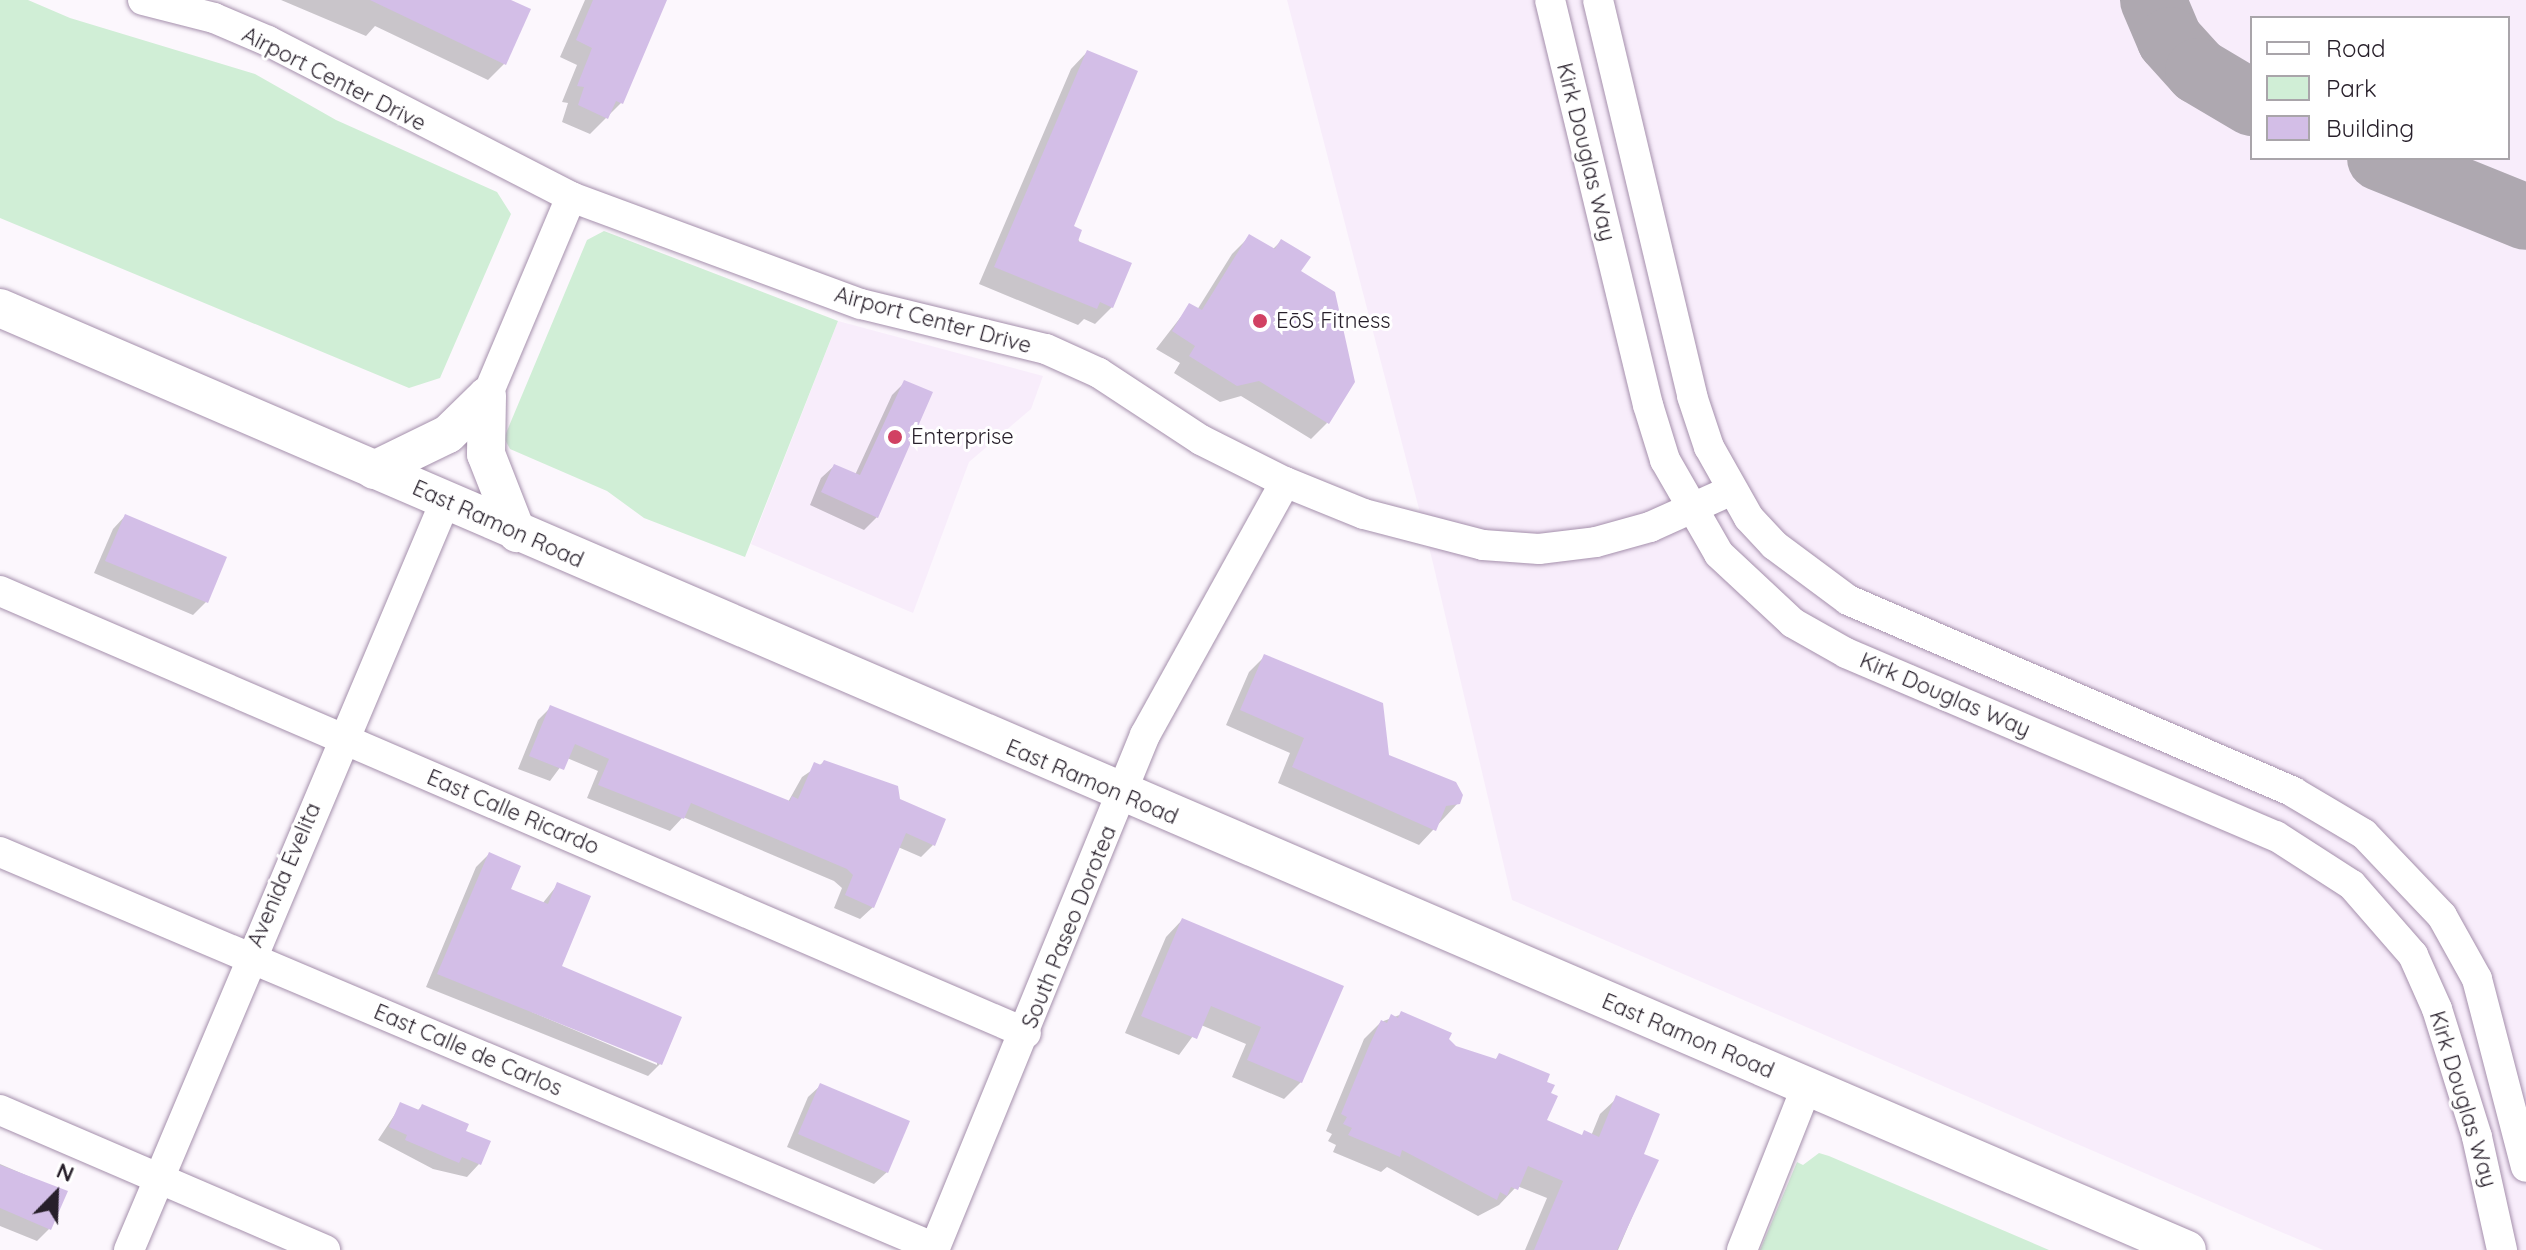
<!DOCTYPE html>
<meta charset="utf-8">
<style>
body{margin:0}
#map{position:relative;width:2526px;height:1250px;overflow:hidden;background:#fcf7fd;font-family:Quicksand,sans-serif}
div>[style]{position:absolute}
.built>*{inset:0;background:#f8edfb}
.green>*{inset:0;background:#d0eed6}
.shadow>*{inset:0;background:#0003}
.taxiway>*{height:66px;margin:-33px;padding:0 33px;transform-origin:33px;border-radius:33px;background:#aea8b0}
.building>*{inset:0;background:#d3bee7}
.roads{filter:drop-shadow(0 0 2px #a590ac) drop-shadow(0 0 2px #a590ac)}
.minor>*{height:30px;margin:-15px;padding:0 15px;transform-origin:15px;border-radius:15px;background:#fff}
.major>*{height:38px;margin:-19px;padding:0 19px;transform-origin:19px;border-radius:19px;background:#fff}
.dots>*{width:22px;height:22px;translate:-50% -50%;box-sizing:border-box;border:4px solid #fff;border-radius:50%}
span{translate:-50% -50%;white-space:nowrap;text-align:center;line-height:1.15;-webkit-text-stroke:6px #fff;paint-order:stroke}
.street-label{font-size:22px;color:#271f2a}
.poi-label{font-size:22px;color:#271f2a}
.left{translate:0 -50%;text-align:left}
.legend{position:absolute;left:2250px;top:16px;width:260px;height:144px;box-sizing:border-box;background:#fff;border:2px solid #a9a5aa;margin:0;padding:10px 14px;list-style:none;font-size:24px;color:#271f2a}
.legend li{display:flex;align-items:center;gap:16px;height:40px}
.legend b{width:40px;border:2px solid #a9a5aa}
.north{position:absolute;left:16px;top:1154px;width:80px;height:80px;-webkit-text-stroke:6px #fff;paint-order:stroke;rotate:23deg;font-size:22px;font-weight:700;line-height:32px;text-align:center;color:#271f2a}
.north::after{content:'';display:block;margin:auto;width:28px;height:36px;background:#271f2a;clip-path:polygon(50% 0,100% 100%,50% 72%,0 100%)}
</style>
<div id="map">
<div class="built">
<div style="clip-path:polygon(evenodd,1287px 0,2526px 0,2526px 1250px,2323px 1250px,1512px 900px,1432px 559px,1287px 0,2252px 18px,2508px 18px,2508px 158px,2252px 158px,2252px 18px)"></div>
<div style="clip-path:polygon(838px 321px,1043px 376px,1031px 409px,969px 462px,913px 613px,751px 544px)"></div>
</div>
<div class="green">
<div style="clip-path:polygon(0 0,28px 0,70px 18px,255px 74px,336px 120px,497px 192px,511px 214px,440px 378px,409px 388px,0 218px)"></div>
<div style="clip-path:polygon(604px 231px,838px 321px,745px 557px,644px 518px,607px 491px,510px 449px,504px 438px,587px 240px)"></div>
<div style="clip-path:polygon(1819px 1153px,1829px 1156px,2049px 1250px,1760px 1250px,1797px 1162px,1803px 1165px)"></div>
</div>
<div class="shadow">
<div style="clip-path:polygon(281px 0,505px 0,504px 64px,488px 80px,375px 26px,366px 36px)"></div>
<div style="clip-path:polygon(585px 0,665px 0,621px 103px,590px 134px,562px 122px,568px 103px,562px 102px,577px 65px,560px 57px)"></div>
<div style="clip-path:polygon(1087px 52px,1072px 227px,1112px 307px,1095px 324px,1084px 319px,1078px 325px,979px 284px,1071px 69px)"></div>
<div style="clip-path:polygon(1249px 237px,1272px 250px,1281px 241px,1327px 423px,1311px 439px,1241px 396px,1220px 402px,1174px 373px,1180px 363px,1156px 349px,1190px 305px,1197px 310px,1232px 254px)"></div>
<div style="clip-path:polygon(905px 382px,877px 517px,864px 530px,810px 505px,821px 478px,834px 466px,855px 475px,892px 395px)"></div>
<div style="clip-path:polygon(125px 516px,225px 558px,206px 602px,193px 615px,94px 573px,113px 529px)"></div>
<div style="clip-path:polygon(1264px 657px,1388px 756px,1458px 803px,1419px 845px,1278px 783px,1290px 753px,1226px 725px,1249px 672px)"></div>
<div style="clip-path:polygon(551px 707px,788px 802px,802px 777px,824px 762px,898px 801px,933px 845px,921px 857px,898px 847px,873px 907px,860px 919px,834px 908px,842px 888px,834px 881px,683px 817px,670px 831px,587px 798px,598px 771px,567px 758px,550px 781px,518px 769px,538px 720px)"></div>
<div style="clip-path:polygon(evenodd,489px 854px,519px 867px,509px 890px,542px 904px,558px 884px,589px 897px,559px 967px,679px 1018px,660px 1064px,648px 1076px,426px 987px,476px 867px,489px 854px,533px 1008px,657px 1061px,657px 1065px,532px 1012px,533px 1008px)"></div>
<div style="clip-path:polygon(1182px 920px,1341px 987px,1301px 1082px,1284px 1099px,1232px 1077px,1246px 1044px,1201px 1025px,1179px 1055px,1125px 1033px,1166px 937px)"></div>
<div style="clip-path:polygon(1402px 1014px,1455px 1048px,1494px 1061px,1499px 1056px,1545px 1121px,1581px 1136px,1591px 1136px,1600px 1114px,1617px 1098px,1641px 1155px,1656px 1161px,1618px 1250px,1525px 1250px,1547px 1198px,1517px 1186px,1499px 1205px,1478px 1216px,1387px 1167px,1381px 1172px,1333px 1152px,1336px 1145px,1328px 1141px,1332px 1134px,1326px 1131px,1364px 1039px,1381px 1022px)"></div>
<div style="clip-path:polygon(821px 1085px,887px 1172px,874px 1184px,787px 1147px,808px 1097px)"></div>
<div style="clip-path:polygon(401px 1105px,417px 1111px,422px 1106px,463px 1132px,479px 1164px,467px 1177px,433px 1169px,378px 1140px)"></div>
<div style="clip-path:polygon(0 1164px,65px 1192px,49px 1229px,37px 1241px,0 1226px)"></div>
</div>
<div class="taxiway">
<div style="left:2153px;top:0;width:43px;rotate:67deg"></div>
<div style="left:2170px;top:40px;width:42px;rotate:47.9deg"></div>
<div style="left:2198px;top:71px;width:63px;rotate:30.7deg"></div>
<div style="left:2380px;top:158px;width:157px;rotate:22deg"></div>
</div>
<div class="building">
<div style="clip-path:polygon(370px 0,511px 0,531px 9px,506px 65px)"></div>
<div style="clip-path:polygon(593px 0,667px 0,623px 104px,616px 101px,608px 119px,578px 105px,584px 87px,577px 86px,592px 48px,576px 40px)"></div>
<div style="clip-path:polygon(1087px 50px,1138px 71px,1074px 226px,1082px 230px,1078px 241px,1132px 263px,1113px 308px,1100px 302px,1097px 309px,994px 267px)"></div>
<div style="clip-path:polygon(1249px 234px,1275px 249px,1281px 239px,1311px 257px,1301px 271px,1335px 292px,1355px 382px,1329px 424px,1259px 381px,1237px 386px,1189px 356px,1195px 346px,1172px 331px,1189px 303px,1202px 310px)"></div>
<div style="clip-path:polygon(904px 380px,933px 392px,878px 518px,821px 492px,834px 464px,860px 475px)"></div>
<div style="clip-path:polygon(125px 514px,227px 557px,208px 603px,105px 561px)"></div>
<div style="clip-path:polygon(1264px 654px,1383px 703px,1389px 755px,1456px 782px,1463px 795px,1460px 804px,1446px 806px,1436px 831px,1292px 767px,1304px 738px,1240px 710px)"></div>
<div style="clip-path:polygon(550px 705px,790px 801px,792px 796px,798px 799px,814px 762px,821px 765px,824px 760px,898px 786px,900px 799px,946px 819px,935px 846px,906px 833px,874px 908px,845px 895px,853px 875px,847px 869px,691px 803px,684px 819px,598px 785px,609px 759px,575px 744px,564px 770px,529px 756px)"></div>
<div style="clip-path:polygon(489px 852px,521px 866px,511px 889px,548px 904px,557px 882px,591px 896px,562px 966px,682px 1017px,662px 1065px,437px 974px)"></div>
<div style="clip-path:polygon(1182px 918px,1344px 986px,1302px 1083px,1247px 1060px,1261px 1027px,1211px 1006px,1197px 1039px,1141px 1016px)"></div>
<div style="clip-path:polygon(1401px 1011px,1452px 1033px,1449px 1039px,1456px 1046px,1496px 1059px,1499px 1053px,1550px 1074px,1547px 1082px,1555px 1085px,1551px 1093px,1558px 1096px,1547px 1120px,1582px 1135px,1584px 1130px,1599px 1137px,1616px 1095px,1660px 1114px,1644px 1154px,1659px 1160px,1617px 1250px,1534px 1250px,1563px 1181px,1528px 1166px,1518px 1190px,1511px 1187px,1507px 1196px,1500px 1192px,1497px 1200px,1402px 1150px,1400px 1157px,1348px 1135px,1352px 1128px,1343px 1124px,1347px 1117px,1341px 1114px,1369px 1046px,1381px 1020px,1387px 1023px,1391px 1014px,1398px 1018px)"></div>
<div style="clip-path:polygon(820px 1083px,910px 1121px,888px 1173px,798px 1134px)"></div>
<div style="clip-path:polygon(400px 1102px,419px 1110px,422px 1104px,469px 1124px,466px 1131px,491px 1141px,481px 1165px,462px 1157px,459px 1163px,405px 1140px,407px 1135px,389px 1127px)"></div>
<div style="clip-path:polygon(0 1165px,68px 1191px,51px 1230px,0 1208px)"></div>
</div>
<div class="roads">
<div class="minor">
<div style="left:143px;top:0;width:73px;rotate:14.2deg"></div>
<div style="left:214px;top:18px;width:59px;rotate:23.1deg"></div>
<div style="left:268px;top:41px;width:341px;rotate:27.2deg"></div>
<div style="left:571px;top:197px;width:309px;rotate:20.3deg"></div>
<div style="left:861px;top:304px;width:190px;rotate:13.7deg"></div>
<div style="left:1046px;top:349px;width:58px;rotate:24.4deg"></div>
<div style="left:1099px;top:373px;width:122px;rotate:33.3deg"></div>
<div style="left:1201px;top:440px;width:94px;rotate:26.6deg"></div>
<div style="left:1285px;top:482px;width:85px;rotate:22.1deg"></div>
<div style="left:1364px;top:514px;width:123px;rotate:14.6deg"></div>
<div style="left:1483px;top:545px;width:56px;rotate:4.1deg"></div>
<div style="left:1539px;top:549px;width:57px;rotate:-7deg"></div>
<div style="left:1596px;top:542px;width:56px;rotate:-15.5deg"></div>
<div style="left:1650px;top:527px;width:88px;rotate:-24.2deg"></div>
<div style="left:1550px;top:0;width:417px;rotate:76.4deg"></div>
<div style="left:1648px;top:405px;width:58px;rotate:72.8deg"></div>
<div style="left:1665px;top:460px;width:108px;rotate:60.1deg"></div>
<div style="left:1719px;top:554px;width:101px;rotate:43deg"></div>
<div style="left:1793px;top:623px;width:61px;rotate:29.5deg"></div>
<div style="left:1846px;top:653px;width:467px;rotate:23.1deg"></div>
<div style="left:2276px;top:836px;width:90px;rotate:32.8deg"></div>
<div style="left:2352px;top:885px;width:93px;rotate:48.9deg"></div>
<div style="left:2413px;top:955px;width:59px;rotate:66deg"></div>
<div style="left:2437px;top:1009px;width:134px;rotate:72.6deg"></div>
<div style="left:2477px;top:1137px;width:116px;rotate:77.5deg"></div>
<div style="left:1598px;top:0;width:407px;rotate:76.6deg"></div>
<div style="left:1692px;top:396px;width:54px;rotate:71.6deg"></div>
<div style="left:1709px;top:447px;width:81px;rotate:60.6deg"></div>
<div style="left:1749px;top:518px;width:37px;rotate:47deg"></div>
<div style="left:1774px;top:545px;width:92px;rotate:36.6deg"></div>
<div style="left:1848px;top:600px;width:485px;rotate:23.3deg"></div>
<div style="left:2293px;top:792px;width:82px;rotate:30.6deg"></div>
<div style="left:2364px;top:834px;width:113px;rotate:46.4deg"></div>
<div style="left:2442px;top:916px;width:72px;rotate:60.9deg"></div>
<div style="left:2477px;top:979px;width:194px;rotate:75.4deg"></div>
<div style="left:487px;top:396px;width:216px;rotate:-67.1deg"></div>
<div style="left:0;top:591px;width:1117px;rotate:23.31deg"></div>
<div style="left:0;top:852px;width:1015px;rotate:22.95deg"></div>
<div style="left:0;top:1110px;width:354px;rotate:23.3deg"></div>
<div style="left:129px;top:1250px;width:812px;rotate:-67.1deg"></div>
<div style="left:934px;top:1250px;width:557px;rotate:-67.72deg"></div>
<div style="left:1145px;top:735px;width:289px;rotate:-61deg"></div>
<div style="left:1742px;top:1250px;width:176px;rotate:-68.4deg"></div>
</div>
<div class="major">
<div style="left:0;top:308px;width:2381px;rotate:23.3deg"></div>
<div style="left:487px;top:396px;width:58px;rotate:91deg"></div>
<div style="left:486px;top:454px;width:85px;rotate:68.6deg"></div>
<div style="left:374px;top:470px;width:82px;rotate:-25.9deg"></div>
<div style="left:448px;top:434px;width:54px;rotate:-44.3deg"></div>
</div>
</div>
<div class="dots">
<div style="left:1260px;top:321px;background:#d14163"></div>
<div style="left:895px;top:437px;background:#d14163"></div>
</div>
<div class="street-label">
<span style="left:334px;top:79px;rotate:27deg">Airport Center Drive</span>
<span style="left:1586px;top:152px;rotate:76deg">Kirk Douglas Way</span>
<span style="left:933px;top:320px;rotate:15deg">Airport Center Drive</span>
<span style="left:498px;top:524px;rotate:24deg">East Ramon Road</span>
<span style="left:1945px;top:695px;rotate:23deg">Kirk Douglas Way</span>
<span style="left:1092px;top:782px;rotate:23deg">East Ramon Road</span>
<span style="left:513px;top:812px;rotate:23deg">East Calle Ricardo</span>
<span style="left:284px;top:875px;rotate:-67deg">Avenida Evelita</span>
<span style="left:1069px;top:927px;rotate:-68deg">South Paseo Dorotea</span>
<span style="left:1688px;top:1036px;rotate:23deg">East Ramon Road</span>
<span style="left:468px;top:1050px;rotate:23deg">East Calle de Carlos</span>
<span style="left:2463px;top:1099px;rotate:73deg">Kirk Douglas Way</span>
</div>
<div class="poi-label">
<span class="left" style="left:1276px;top:321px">EōS Fitness</span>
<span class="left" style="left:911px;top:437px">Enterprise</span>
</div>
<ul class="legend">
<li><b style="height:10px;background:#fff"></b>Road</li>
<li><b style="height:22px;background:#d0eed6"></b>Park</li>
<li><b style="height:22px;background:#d3bee7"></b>Building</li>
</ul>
<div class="north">N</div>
</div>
